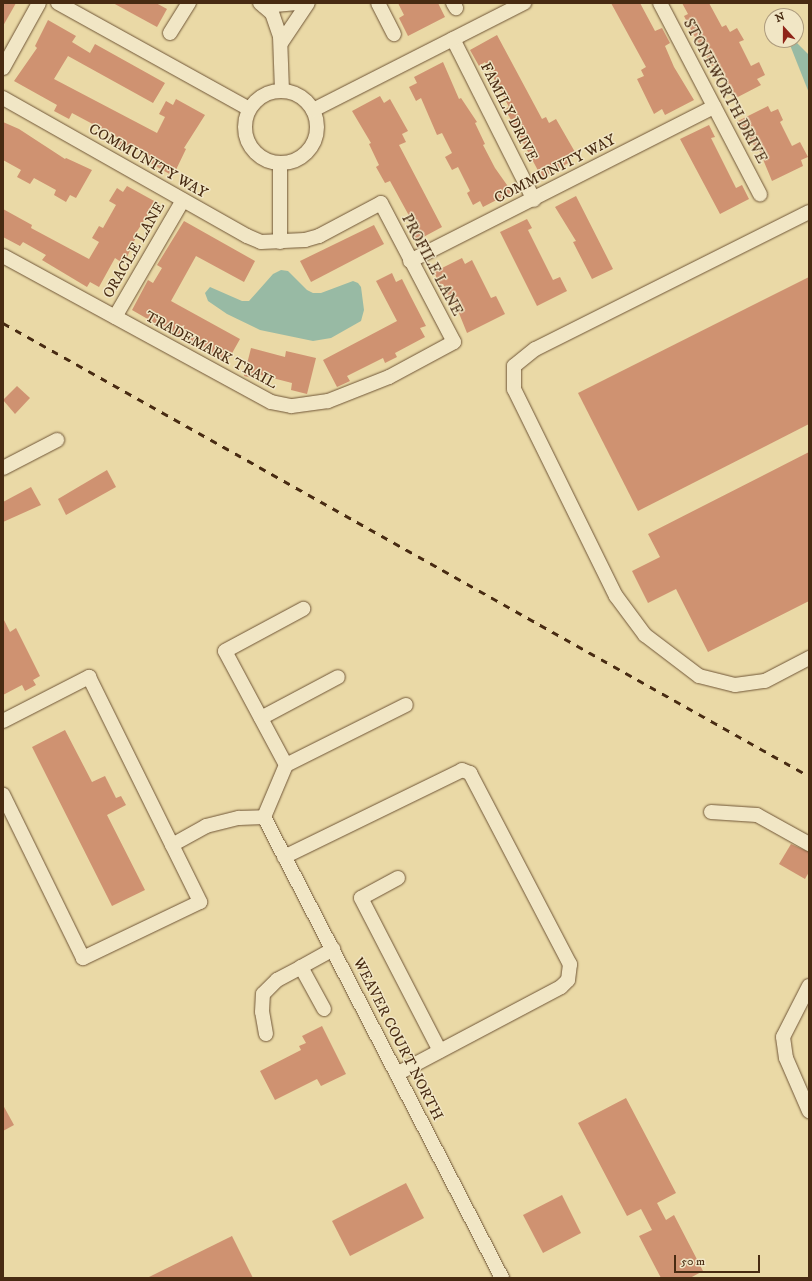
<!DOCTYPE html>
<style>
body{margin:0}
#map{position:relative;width:812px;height:1281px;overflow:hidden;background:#ead9a6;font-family:"IM FELL DW Pica",serif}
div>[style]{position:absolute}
.water>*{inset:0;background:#98baa4}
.building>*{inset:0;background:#cf9271}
.roads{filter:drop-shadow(0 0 1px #705637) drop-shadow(0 0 1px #705637)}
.minor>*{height:14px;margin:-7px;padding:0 7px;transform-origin:7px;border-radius:7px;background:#f1e6c5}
.minor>.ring{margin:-7px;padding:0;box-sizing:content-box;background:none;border:14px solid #f1e6c5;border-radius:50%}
.rail>*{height:3px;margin-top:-1.5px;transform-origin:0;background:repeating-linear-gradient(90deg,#482b12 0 7px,transparent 0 14px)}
span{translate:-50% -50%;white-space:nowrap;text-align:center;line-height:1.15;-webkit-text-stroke:3px #f1e6c5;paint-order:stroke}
.street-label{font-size:15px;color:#482b12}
.frame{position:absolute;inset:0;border:4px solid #482b12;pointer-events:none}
.north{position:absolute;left:764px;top:8px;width:40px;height:40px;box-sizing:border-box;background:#f1e6c5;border:1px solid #ad9b7d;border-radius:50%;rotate:339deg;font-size:11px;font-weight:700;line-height:16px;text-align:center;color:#482b12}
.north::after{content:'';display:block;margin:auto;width:14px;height:18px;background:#8f2418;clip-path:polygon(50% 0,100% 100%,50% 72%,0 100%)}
.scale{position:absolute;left:674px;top:1255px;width:86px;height:18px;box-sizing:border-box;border:2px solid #482b12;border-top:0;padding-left:5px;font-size:12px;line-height:14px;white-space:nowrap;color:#482b12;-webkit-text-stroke:3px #f1e6c5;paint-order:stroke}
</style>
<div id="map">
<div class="water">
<div style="clip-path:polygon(788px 40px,794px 40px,809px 55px,809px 93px)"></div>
<div style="clip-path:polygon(281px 270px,288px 271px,307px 290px,313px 293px,321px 293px,353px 281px,358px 283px,361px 287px,364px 310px,361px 321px,331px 338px,313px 341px,260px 330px,227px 314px,208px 301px,205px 293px,210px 287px,242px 301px,249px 301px,273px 274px)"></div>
</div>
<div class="building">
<div style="clip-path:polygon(3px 3px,16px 3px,3px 26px)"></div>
<div style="clip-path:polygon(113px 3px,156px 3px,167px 9px,157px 27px)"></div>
<div style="clip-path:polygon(398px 3px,438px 3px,445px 17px,408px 36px,399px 18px,404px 15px)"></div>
<div style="clip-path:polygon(611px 3px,640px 3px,655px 31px,662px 28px,670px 43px,665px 46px,674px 67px,694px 100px,665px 115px,662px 109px,654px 114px,637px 79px,644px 76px,641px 70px,646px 67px)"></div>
<div style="clip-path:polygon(682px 3px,709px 3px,722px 27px,726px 25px,730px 32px,737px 28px,744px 40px,739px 42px,751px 66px,759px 62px,765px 75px,757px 79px,761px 85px,734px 99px,716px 64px,712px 66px,692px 32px,684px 16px,688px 14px)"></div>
<div style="clip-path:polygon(48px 20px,76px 36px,72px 42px,90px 53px,95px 44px,165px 83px,153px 103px,68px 56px,54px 79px,157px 133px,165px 117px,159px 114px,166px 101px,173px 105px,176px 99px,205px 115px,184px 148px,186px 149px,173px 176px,145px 160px,148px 154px,132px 145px,128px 151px,114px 144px,117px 137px,72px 113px,69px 119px,54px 111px,57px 105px,14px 81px,37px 48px,35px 46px)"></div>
<div style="clip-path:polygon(497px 35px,542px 119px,546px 117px,549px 123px,556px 119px,575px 152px,567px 156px,570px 162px,542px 178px,505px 109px,509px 107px,485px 62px,479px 66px,470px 50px)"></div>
<div style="clip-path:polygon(443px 62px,459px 99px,461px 98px,477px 122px,475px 123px,485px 144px,483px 145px,495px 168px,512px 192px,483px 207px,480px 201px,473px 205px,467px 193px,470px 191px,458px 167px,452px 170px,445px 157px,452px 153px,442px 133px,437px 135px,421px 98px,416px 101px,409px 87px,417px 83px,414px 77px)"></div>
<div style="clip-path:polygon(380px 96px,384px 103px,390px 99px,408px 131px,402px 134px,406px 142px,399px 145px,442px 227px,416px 241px,408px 226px,413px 223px,390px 181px,385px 183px,376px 167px,379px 165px,369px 144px,371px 143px,352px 111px)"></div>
<div style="clip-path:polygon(768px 106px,771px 112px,778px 109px,783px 120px,780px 122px,792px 146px,800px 142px,808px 157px,801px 160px,803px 166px,772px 181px,757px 145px,755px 147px,738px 121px)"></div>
<div style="clip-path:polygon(3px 122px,19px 129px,65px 159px,66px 158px,92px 170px,76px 198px,70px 195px,66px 202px,54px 195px,56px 190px,34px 178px,30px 184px,17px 177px,21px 170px,3px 160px)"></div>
<div style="clip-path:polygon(709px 125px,715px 137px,711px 138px,736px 188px,742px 185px,749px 199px,720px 214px,680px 139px)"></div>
<div style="clip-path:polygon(127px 186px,156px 202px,134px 236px,136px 237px,124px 264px,115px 258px,99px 287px,90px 282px,87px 287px,42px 260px,46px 255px,23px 242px,20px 246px,3px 237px,3px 209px,32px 225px,31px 228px,89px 259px,99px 242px,92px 238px,99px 226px,103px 228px,116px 205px,109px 201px,117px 188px,123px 192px)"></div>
<div style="clip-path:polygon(576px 196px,613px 269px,592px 279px,573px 242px,576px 241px,555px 207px)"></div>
<div style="clip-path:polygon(527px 219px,532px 228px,528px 230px,553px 280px,560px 277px,567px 291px,537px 306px,500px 232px)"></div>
<div style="clip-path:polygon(184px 221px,255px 261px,244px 282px,196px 256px,171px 301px,240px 339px,226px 364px,132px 310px,148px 280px,153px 283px,162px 268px,157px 265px)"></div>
<div style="clip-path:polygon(374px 225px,384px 244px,311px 282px,300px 261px)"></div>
<div style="clip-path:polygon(462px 258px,465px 264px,472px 260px,491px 298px,496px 296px,505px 314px,467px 333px,452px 296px,449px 297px,443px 284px,440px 285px,434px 272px)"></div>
<div style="clip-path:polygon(392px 273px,396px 282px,402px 279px,410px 295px,426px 326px,420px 328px,425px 337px,395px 353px,397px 357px,385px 363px,383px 358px,347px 376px,350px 381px,337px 387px,323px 360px,397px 321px,376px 281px)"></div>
<div style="clip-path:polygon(809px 277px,809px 424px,638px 511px,578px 393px)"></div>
<div style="clip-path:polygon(251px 348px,285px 357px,286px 351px,316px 358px,307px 394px,291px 390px,292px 383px,257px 374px,256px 379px,244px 376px)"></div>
<div style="clip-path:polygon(17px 386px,30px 398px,15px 414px,3px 400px)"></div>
<div style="clip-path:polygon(809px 452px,809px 601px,708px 652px,676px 589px,648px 603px,632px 571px,660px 557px,648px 534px)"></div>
<div style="clip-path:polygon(107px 470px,116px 487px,66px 515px,58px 499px)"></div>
<div style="clip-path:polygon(31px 487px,41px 505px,3px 522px,3px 502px)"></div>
<div style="clip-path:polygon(3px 618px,10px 632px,16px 628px,40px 676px,33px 680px,36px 685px,25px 691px,22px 685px,3px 695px)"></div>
<div style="clip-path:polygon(65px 730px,92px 782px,105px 776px,116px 798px,121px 796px,126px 805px,107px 815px,145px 890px,112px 906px,32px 747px)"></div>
<div style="clip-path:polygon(791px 844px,809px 852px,809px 872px,805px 879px,779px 864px)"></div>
<div style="clip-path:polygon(322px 1026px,346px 1074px,321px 1086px,317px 1079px,275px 1100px,260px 1071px,301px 1050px,299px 1046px,306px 1043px,302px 1036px)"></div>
<div style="clip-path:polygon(626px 1098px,676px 1193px,657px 1203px,666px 1220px,674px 1215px,703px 1271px,690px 1278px,661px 1278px,639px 1236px,652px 1230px,641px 1209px,627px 1216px,578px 1123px)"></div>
<div style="clip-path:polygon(3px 1105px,14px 1125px,3px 1131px)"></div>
<div style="clip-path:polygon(406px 1183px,424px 1218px,350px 1256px,332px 1221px)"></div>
<div style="clip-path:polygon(562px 1195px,581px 1233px,543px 1253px,523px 1215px)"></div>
<div style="clip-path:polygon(232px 1236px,253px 1278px,147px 1278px)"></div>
</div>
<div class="roads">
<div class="minor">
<div style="left:58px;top:3px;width:218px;rotate:29deg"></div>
<div style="left:260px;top:3px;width:16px;rotate:40deg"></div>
<div style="left:272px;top:13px;width:24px;rotate:71deg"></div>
<div style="left:280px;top:36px;width:54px;rotate:87.9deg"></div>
<div style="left:378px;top:3px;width:35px;rotate:63deg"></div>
<div style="left:453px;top:3px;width:6px;rotate:59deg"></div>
<div style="left:660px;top:3px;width:216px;rotate:62.4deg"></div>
<div style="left:264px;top:6px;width:33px;rotate:-5deg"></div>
<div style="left:170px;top:33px;width:36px;rotate:-58deg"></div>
<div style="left:453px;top:39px;width:180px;rotate:63.3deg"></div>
<div style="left:281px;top:43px;width:48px;rotate:-56deg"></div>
<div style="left:3px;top:68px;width:74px;rotate:-61deg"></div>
<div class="ring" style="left:245px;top:91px;width:58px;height:58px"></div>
<div style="left:3px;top:98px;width:280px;rotate:29.5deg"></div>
<div style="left:247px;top:236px;width:15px;rotate:23deg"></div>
<div style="left:261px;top:242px;width:44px;rotate:-2.6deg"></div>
<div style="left:305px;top:240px;width:15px;rotate:-16deg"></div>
<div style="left:319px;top:236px;width:70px;rotate:-28deg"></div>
<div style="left:381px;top:203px;width:157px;rotate:62.3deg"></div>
<div style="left:454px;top:342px;width:74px;rotate:151.7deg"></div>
<div style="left:389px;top:377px;width:66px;rotate:158.5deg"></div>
<div style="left:328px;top:401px;width:37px;rotate:172deg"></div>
<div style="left:291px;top:406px;width:20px;rotate:-169deg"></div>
<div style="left:271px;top:402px;width:305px;rotate:-151.4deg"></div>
<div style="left:313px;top:110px;width:237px;rotate:-26.9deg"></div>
<div style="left:809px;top:212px;width:306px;rotate:153.4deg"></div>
<div style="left:535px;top:349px;width:27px;rotate:141deg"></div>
<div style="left:514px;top:366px;width:23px;rotate:90deg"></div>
<div style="left:514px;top:389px;width:231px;rotate:63.8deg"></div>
<div style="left:616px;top:596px;width:49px;rotate:53.4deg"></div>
<div style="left:645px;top:635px;width:68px;rotate:37.2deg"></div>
<div style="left:699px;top:676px;width:37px;rotate:14deg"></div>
<div style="left:735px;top:685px;width:30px;rotate:-8deg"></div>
<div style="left:765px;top:681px;width:50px;rotate:-27.6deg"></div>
<div style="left:280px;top:242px;width:79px;rotate:-90deg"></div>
<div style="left:410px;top:261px;width:341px;rotate:-26.9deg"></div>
<div style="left:115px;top:317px;width:135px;rotate:-59.8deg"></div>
<div style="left:3px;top:468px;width:61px;rotate:-27.4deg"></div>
<div style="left:261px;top:718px;width:87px;rotate:-28deg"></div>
<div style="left:3px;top:721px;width:97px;rotate:-27.1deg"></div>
<div style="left:89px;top:677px;width:251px;rotate:63.7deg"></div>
<div style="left:200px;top:902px;width:130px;rotate:154.4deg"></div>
<div style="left:83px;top:958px;width:182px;rotate:-116.1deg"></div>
<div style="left:286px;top:765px;width:129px;rotate:-118.2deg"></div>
<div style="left:225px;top:651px;width:89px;rotate:-28.3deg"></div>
<div style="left:711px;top:812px;width:46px;rotate:3.7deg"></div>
<div style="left:757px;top:815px;width:60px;rotate:29.1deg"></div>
<div style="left:264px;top:817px;width:519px;rotate:62.69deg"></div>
<div style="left:264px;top:817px;width:56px;rotate:-67.1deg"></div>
<div style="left:286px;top:765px;width:134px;rotate:-26.6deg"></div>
<div style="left:172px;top:845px;width:39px;rotate:-29deg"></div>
<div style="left:206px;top:826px;width:34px;rotate:-14deg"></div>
<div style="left:239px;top:818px;width:25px;rotate:-2deg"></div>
<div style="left:284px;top:857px;width:198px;rotate:-26deg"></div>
<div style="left:462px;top:770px;width:9px;rotate:21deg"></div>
<div style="left:470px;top:773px;width:216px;rotate:62.4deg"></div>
<div style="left:570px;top:964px;width:16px;rotate:97deg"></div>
<div style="left:568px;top:980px;width:10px;rotate:135deg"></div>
<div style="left:561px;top:987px;width:186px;rotate:152.1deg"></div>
<div style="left:398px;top:878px;width:42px;rotate:151.6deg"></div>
<div style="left:361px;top:898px;width:172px;rotate:62.7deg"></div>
<div style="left:809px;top:986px;width:57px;rotate:117deg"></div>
<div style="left:783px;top:1037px;width:21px;rotate:82deg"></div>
<div style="left:786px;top:1058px;width:58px;rotate:66.5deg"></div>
<div style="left:324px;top:1009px;width:48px;rotate:-118.7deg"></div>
<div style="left:301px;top:967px;width:37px;rotate:-29deg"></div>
<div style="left:266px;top:1034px;width:22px;rotate:-100deg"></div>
<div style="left:262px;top:1012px;width:18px;rotate:-87deg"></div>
<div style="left:263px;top:994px;width:20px;rotate:-45deg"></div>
<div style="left:277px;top:980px;width:27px;rotate:-28deg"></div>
</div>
</div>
<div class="rail">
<div style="left:3px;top:323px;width:925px;rotate:29.34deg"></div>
</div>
<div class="street-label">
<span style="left:725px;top:91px;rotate:62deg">STONEWORTH DRIVE</span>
<span style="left:509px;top:112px;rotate:63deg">FAMILY DRIVE</span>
<span style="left:148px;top:161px;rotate:30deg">COMMUNITY WAY</span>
<span style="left:555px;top:169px;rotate:-27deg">COMMUNITY WAY</span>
<span style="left:134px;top:250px;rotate:-60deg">ORACLE LANE</span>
<span style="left:432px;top:265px;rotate:62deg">PROFILE LANE</span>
<span style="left:211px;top:350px;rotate:28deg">TRADEMARK TRAIL</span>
<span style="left:398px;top:1039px;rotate:63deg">WEAVER COURT NORTH</span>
</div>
<div class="frame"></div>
<div class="north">N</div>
<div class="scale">50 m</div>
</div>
